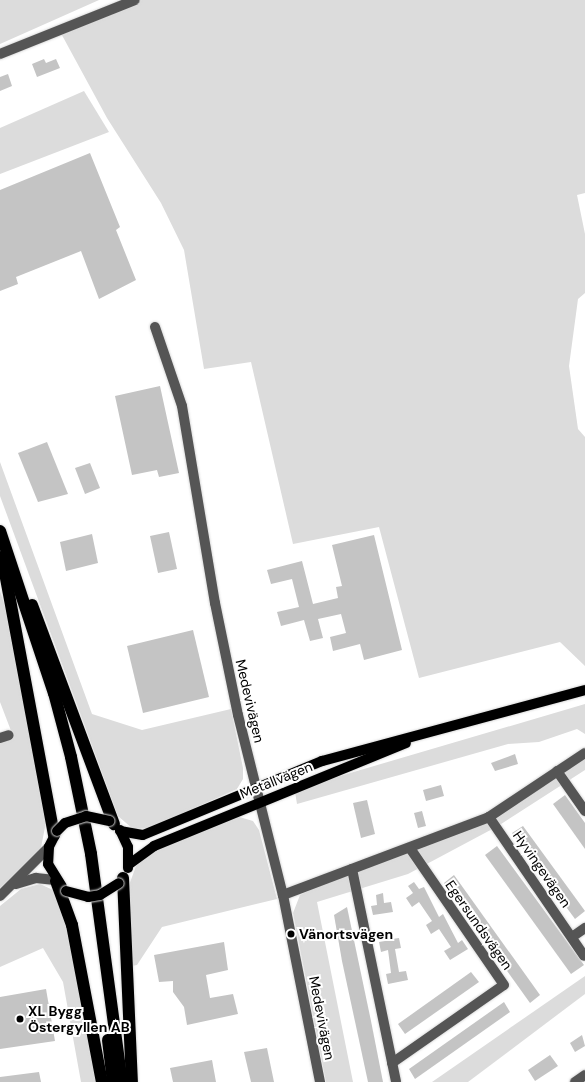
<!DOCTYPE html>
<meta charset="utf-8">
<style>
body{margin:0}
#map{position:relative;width:585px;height:1082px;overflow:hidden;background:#fff;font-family:"DM Sans",sans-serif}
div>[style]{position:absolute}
.green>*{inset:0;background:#dcdcdc}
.building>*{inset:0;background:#c4c4c4}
.roads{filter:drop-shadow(0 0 1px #dbdbdb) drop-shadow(0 0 1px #dbdbdb)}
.minor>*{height:10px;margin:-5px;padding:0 5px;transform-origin:5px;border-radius:5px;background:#555}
.major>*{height:10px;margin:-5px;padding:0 5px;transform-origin:5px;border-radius:5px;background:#000}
.highway>*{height:12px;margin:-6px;padding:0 6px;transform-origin:6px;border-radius:6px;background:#000}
.bridges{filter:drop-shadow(0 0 1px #dbdbdb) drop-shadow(0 0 1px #dbdbdb)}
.major-bridge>*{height:10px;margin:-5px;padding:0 5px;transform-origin:5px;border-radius:5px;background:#000}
.dots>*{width:11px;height:11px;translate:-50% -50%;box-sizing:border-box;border:2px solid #fff;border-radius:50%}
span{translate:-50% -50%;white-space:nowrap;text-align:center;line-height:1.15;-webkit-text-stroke:4px #fff;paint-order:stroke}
.street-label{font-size:14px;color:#000}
.poi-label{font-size:14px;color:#000;font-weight:700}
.left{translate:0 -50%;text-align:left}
</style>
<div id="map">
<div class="green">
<div style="clip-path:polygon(0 0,99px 0,0 44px)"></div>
<div style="clip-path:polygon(121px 0,585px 0,585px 193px,577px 195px,585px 234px,585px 293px,578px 299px,569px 366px,578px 429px,585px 437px,585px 666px,560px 642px,419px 678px,379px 527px,293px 544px,251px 362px,204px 369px,184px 250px,161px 203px,107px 118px,57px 26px)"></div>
<div style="clip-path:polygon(84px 91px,109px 132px,0 174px,0 128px)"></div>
<div style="clip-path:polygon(0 462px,92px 714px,142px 730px,231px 709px,243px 768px,243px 779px,237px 789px,150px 828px,133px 829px,118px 816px,0 496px)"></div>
<div style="clip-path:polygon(0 591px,10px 621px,46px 822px,40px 853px,0 888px,0 743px,13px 736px,0 702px)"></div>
<div style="clip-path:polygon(585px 704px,585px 734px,577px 729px,539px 742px,508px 744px,297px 804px,295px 792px,323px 781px)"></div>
<div style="clip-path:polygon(585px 753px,585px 770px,498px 826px,408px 874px,317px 902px,353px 1082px,326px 1082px,293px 913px,300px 895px,354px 868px,489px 813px)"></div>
<div style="clip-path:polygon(236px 816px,253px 821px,259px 830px,277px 899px,162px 927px,137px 965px,132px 966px,128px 888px,136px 866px,154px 851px)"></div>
<div style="clip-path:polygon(40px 884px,53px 890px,67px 927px,97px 1082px,81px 1082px,63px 982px,43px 948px,0 967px,0 906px,21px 889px)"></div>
<div style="clip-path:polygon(585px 976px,585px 994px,468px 1082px,432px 1082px)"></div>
</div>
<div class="building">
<div style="clip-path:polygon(44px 59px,46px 63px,56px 59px,60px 68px,37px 77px,32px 64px)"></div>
<div style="clip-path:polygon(8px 74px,12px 86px,0 91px,0 77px)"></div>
<div style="clip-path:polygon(90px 153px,120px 227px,116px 230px,136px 280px,99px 299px,81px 251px,16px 277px,18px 284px,0 291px,0 190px)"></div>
<div style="clip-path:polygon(160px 386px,179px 473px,159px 477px,157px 470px,132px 475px,115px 396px)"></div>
<div style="clip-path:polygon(47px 442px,68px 494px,38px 502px,18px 453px)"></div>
<div style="clip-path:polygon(90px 463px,100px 488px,85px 494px,75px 468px)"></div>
<div style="clip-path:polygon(169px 532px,177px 569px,158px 573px,150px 536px)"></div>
<div style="clip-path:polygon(92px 534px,98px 563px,66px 571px,60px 542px)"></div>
<div style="clip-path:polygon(374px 535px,402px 650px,364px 660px,360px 644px,333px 651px,330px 637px,346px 633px,341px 614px,318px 619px,323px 638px,310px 641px,304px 620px,281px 626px,277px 612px,299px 607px,292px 579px,271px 584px,267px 570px,302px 561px,313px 604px,338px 598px,336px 587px,342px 586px,332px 545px)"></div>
<div style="clip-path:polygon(193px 630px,209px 697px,143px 713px,127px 646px)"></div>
<div style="clip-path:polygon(515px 754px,518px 764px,495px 771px,491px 763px)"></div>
<div style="clip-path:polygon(441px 785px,444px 796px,426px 801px,423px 790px)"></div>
<div style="clip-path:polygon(565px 795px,585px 823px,585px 849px,553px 804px)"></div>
<div style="clip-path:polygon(367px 800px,375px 834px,361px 838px,353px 803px)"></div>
<div style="clip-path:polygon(422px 811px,426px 826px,418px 828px,414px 813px)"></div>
<div style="clip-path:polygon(523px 826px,585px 911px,575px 919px,512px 833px)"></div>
<div style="clip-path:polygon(497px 846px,584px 965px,571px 974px,485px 855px)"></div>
<div style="clip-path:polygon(454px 875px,540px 995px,530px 1003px,444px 883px)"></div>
<div style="clip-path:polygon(414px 882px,419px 889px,424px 887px,439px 917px,443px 914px,458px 943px,462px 940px,468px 949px,450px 960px,444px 951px,451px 947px,439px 929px,431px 934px,426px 925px,432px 921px,419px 902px,412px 907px,406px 898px,413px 893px,408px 886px)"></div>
<div style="clip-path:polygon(383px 893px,384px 903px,391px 902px,393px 912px,373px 915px,371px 906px,377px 905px,376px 895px)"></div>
<div style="clip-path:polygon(347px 907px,371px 1021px,383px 1082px,368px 1082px,342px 961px,334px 915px)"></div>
<div style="clip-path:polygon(390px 930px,392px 939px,399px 938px,401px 948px,395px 949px,399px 972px,406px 971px,408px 980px,388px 984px,386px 974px,391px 973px,388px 950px,381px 952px,379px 942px,385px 941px,383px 931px)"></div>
<div style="clip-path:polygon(224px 942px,228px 970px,206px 975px,210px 998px,233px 994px,238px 1014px,187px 1025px,184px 1007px,173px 992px,173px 981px,159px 982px,154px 955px)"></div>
<div style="clip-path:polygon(471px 972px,479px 982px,405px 1034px,398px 1024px)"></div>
<div style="clip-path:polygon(46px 989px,55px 1041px,0 1049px,0 997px)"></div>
<div style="clip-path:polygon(504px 1002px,510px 1012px,415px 1079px,409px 1069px)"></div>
<div style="clip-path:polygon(582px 1035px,585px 1046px,575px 1052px,570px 1043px)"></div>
<div style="clip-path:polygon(267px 1048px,274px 1082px,251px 1082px,244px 1052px)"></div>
<div style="clip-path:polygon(550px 1055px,558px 1066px,535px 1081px,528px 1070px)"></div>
<div style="clip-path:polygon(212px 1060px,216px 1082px,173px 1082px,170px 1068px)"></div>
<div style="clip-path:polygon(39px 1072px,41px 1082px,0 1082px,0 1077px)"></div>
</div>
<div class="roads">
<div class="minor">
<div style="left:0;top:54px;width:145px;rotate:-21.8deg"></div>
<div style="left:155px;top:327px;width:83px;rotate:71.1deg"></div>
<div style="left:182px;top:406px;width:200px;rotate:80.5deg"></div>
<div style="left:215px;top:603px;width:114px;rotate:78.4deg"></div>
<div style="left:238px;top:715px;width:186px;rotate:76deg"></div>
<div style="left:283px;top:895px;width:191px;rotate:78.8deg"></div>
<div style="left:0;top:738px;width:9px;rotate:-18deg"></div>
<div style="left:557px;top:771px;width:49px;rotate:55deg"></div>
<div style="left:489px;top:817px;width:168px;rotate:55.6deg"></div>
<div style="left:352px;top:869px;width:217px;rotate:78.3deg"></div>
<div style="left:16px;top:884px;width:21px;rotate:-17deg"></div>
<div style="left:36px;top:878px;width:19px;rotate:6deg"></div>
<div style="left:283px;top:895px;width:220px;rotate:-20.7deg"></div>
<div style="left:489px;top:817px;width:115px;rotate:-33.7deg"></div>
<div style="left:0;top:896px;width:69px;rotate:-45deg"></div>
<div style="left:572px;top:937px;width:16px;rotate:-35deg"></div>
<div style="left:392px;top:1063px;width:136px;rotate:-34.9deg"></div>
<div style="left:504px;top:985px;width:166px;rotate:-124.5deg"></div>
<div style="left:575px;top:1082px;width:12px;rotate:-35deg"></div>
</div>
<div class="major">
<div style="left:120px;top:830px;width:19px;rotate:65deg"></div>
<div style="left:128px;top:847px;width:21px;rotate:90deg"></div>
<div style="left:57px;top:831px;width:18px;rotate:117deg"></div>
<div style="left:49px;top:847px;width:17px;rotate:93deg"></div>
<div style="left:48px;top:864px;width:26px;rotate:58deg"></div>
<div style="left:120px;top:831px;width:23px;rotate:10deg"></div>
<div style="left:143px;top:835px;width:194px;rotate:-22.5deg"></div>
<div style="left:322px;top:761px;width:272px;rotate:-15.1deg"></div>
<div style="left:128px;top:865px;width:32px;rotate:-36deg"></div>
<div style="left:154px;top:846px;width:272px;rotate:-22.2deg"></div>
</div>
<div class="highway">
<div style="left:0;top:531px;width:171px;rotate:71.6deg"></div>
<div style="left:54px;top:693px;width:66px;rotate:75.1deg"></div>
<div style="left:71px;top:757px;width:99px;rotate:78.3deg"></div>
<div style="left:91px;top:854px;width:230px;rotate:82.3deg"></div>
<div style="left:2px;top:557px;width:283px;rotate:79.4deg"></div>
<div style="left:32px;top:605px;width:234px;rotate:69.5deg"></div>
<div style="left:123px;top:878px;width:204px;rotate:87.5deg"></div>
<div style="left:56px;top:881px;width:47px;rotate:70deg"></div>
<div style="left:72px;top:925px;width:160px;rotate:79.2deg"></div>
<div style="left:108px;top:1040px;width:42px;rotate:83.2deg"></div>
</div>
</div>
<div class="bridges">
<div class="major-bridge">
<div style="left:57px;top:831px;width:11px;rotate:-45deg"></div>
<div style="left:65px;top:823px;width:22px;rotate:-18deg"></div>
<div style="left:86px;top:816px;width:24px;rotate:12deg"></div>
<div style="left:66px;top:891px;width:23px;rotate:15deg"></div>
<div style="left:88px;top:897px;width:12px;rotate:-9deg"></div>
<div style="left:100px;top:895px;width:22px;rotate:-32deg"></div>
</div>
</div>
<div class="dots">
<div style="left:291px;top:934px;background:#000"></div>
<div style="left:20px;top:1019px;background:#000"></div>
</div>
<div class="street-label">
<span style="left:250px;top:701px;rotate:77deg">Medevivägen</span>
<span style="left:276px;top:780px;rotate:-22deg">Metallvägen</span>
<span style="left:542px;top:869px;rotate:55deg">Hyvingevägen</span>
<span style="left:479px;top:925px;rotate:55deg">Egersundsvägen</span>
<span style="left:322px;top:1018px;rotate:79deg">Medevivägen</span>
</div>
<div class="poi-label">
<span class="left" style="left:299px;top:934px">Vänortsvägen</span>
<span class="left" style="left:28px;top:1019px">XL Bygg<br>Östergyllen AB</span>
</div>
</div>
